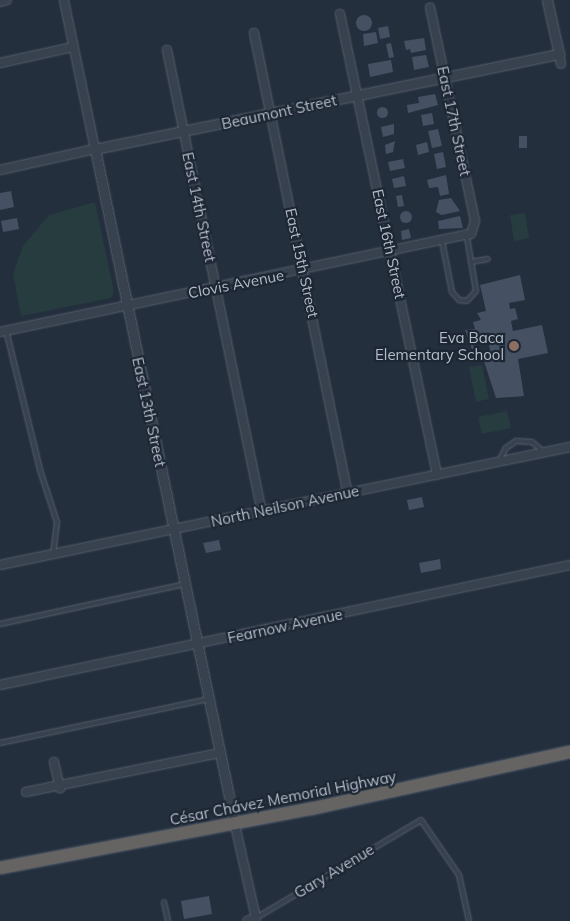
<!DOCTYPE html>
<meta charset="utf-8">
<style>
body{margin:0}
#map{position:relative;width:570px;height:921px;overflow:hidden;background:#242f3e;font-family:Mulish,sans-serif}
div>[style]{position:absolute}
.green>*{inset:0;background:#263c3f}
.building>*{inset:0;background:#455162}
.round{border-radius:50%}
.roads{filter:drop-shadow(0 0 1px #565f6c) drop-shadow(0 0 1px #565f6c)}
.service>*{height:4px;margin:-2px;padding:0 2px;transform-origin:2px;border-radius:2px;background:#38414e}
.minor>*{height:8px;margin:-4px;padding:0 4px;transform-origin:4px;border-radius:4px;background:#38414e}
.tertiary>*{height:9px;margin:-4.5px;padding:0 4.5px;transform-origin:4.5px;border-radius:4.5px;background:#38414e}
.trunk>*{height:12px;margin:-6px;padding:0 6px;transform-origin:6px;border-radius:6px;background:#656462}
.dots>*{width:14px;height:14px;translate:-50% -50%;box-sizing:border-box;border:2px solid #1d2633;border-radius:50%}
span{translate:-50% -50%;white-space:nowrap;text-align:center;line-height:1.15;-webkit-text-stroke:4.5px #1d2633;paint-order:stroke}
.street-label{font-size:15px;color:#b4bcc9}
.poi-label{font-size:15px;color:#b4bcc9}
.right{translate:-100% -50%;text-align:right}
</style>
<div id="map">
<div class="green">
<div style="clip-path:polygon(95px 202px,114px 292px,111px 298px,21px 316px,13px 274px,23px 246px,49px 215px)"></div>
<div style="clip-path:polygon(525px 213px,529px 238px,514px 241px,510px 215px)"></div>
<div style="clip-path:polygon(482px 365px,489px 399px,476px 402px,469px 367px)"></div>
<div style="clip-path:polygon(507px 411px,511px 428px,482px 434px,478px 417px)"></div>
</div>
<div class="building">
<div class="round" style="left:356px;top:15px;width:16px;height:16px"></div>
<div style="clip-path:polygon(388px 26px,390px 37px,380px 39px,378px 28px)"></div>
<div style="clip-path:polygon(376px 32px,378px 43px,364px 46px,363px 34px)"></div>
<div style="clip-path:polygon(424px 38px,426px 50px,411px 53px,410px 49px,406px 50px,404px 41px)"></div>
<div style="clip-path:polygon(391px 43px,394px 57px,389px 58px,386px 44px)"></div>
<div style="clip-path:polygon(426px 55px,429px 67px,414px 70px,412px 57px)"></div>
<div style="clip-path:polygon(391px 60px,393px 72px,370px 77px,368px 64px)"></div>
<div style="clip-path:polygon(435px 94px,438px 105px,408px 113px,407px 105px,419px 103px,418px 97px)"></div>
<div class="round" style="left:376.5px;top:106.5px;width:11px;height:11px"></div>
<div style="clip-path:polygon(432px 113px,434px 124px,423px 126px,421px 115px)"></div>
<div style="clip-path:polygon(394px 124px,394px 134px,383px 137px,381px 127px)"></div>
<div style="clip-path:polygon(438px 129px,442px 146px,432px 148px,428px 131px)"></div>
<div style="clip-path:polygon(519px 136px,527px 136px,527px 148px,519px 148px)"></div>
<div style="clip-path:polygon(395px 141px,393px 152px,386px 154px,385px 145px)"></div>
<div style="clip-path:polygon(427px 142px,429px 152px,418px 155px,416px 145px)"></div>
<div style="clip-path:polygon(443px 152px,446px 167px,437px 169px,434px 154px)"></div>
<div style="clip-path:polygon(403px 159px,405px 168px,390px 171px,388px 162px)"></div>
<div style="clip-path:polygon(446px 175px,449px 194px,440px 196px,438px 187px,429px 188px,427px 180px)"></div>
<div style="clip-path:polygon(404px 176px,406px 186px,394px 188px,392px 179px)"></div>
<div style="clip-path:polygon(11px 191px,14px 207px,0 210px,0 193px)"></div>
<div style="clip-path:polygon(402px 195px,404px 206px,398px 207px,396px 196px)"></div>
<div style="clip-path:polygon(451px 198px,460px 211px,442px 215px,436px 212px,439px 200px)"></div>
<div class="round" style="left:400px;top:211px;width:12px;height:12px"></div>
<div style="clip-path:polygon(460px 216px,463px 228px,439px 229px,438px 221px)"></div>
<div style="clip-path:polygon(17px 218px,19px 229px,3px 232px,1px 221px)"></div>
<div style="clip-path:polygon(409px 229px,411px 238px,402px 240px,401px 231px)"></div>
<div style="clip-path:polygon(520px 275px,525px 300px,509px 303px,510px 309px,515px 308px,518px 319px,511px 321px,513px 331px,542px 325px,548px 353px,518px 359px,524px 396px,496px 398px,481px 352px,490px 350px,488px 338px,474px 341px,476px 348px,472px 349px,465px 330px,475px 329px,473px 322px,481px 320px,477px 313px,486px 311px,480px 285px)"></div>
<div style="clip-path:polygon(422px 497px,424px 507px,409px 510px,407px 500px)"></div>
<div style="clip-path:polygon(219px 540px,221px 550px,206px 553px,203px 543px)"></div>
<div style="clip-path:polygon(440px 559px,441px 569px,421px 573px,419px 563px)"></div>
<div style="clip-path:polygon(209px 896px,212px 914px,184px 919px,181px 901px)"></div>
</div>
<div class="roads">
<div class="service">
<div style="left:442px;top:241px;width:52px;rotate:78.9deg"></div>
<div style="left:452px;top:292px;width:11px;rotate:49deg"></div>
<div style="left:459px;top:300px;width:8px;rotate:7deg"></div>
<div style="left:467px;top:301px;width:13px;rotate:-48deg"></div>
<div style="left:476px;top:291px;width:55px;rotate:-99.5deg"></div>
<div style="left:471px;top:262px;width:17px;rotate:-10deg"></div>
<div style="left:6px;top:330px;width:144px;rotate:76.3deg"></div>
<div style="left:40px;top:470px;width:55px;rotate:71.9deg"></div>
<div style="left:57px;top:522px;width:31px;rotate:97deg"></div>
<div style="left:499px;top:461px;width:15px;rotate:-62deg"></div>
<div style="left:506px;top:448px;width:12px;rotate:-35deg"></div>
<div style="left:516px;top:441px;width:16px;rotate:4deg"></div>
<div style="left:532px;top:442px;width:17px;rotate:40deg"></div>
<div style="left:0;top:624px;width:189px;rotate:-12.2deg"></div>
<div style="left:0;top:743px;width:214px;rotate:-11.9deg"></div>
<div style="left:164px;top:902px;width:19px;rotate:78deg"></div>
<div style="left:256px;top:918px;width:192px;rotate:-30.7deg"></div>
<div style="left:421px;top:820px;width:67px;rotate:55.4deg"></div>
<div style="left:459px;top:875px;width:47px;rotate:77.7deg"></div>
</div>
<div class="minor">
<div style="left:0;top:2px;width:7px;rotate:-16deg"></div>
<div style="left:340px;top:14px;width:471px;rotate:78.1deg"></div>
<div style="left:254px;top:33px;width:470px;rotate:78.5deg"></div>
<div style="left:167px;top:50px;width:471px;rotate:78.4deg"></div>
<div style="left:559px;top:54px;width:10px;rotate:79deg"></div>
<div style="left:0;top:63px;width:75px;rotate:-12.4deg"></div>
<div style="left:0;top:170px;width:97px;rotate:-12.5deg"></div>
<div style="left:95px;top:149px;width:152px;rotate:-101.8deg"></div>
<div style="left:0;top:332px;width:481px;rotate:-11.8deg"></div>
<div style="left:471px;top:234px;width:14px;rotate:-73deg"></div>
<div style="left:475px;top:221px;width:218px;rotate:-101.9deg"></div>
<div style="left:0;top:565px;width:582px;rotate:-11.7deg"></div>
<div style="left:0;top:685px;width:582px;rotate:-11.89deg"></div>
<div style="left:54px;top:762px;width:27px;rotate:77deg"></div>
<div style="left:26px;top:792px;width:198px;rotate:-11.4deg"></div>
<div style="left:235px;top:825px;width:95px;rotate:77.3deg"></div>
<div style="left:256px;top:918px;width:9px;rotate:162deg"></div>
</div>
<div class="tertiary">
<div style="left:235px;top:825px;width:690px;rotate:-101.7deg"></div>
<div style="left:95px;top:149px;width:474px;rotate:-11.6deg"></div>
<div style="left:559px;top:54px;width:55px;rotate:-102.5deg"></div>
</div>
<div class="trunk">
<div style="left:0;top:868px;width:316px;rotate:-10.8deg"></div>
<div style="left:310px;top:809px;width:266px;rotate:-12.4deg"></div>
</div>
</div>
<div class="dots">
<div style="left:514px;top:346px;background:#8d6e63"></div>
</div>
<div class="street-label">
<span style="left:279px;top:112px;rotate:-12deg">Beaumont Street</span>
<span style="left:454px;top:121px;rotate:78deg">East 17th Street</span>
<span style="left:199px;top:207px;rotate:78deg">East 14th Street</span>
<span style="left:389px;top:244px;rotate:78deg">East 16th Street</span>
<span style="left:302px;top:263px;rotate:78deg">East 15th Street</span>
<span style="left:236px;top:284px;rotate:-11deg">Clovis Avenue</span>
<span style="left:149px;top:412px;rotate:78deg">East 13th Street</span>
<span style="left:285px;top:506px;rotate:-12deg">North Neilson Avenue</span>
<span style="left:285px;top:626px;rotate:-12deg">Fearnow Avenue</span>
<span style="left:283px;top:798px;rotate:-11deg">César Chávez Memorial Highway</span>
<span style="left:334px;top:871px;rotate:-31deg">Gary Avenue</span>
</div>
<div class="poi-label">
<span class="right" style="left:504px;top:346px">Eva Baca<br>Elementary School</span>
</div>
</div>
